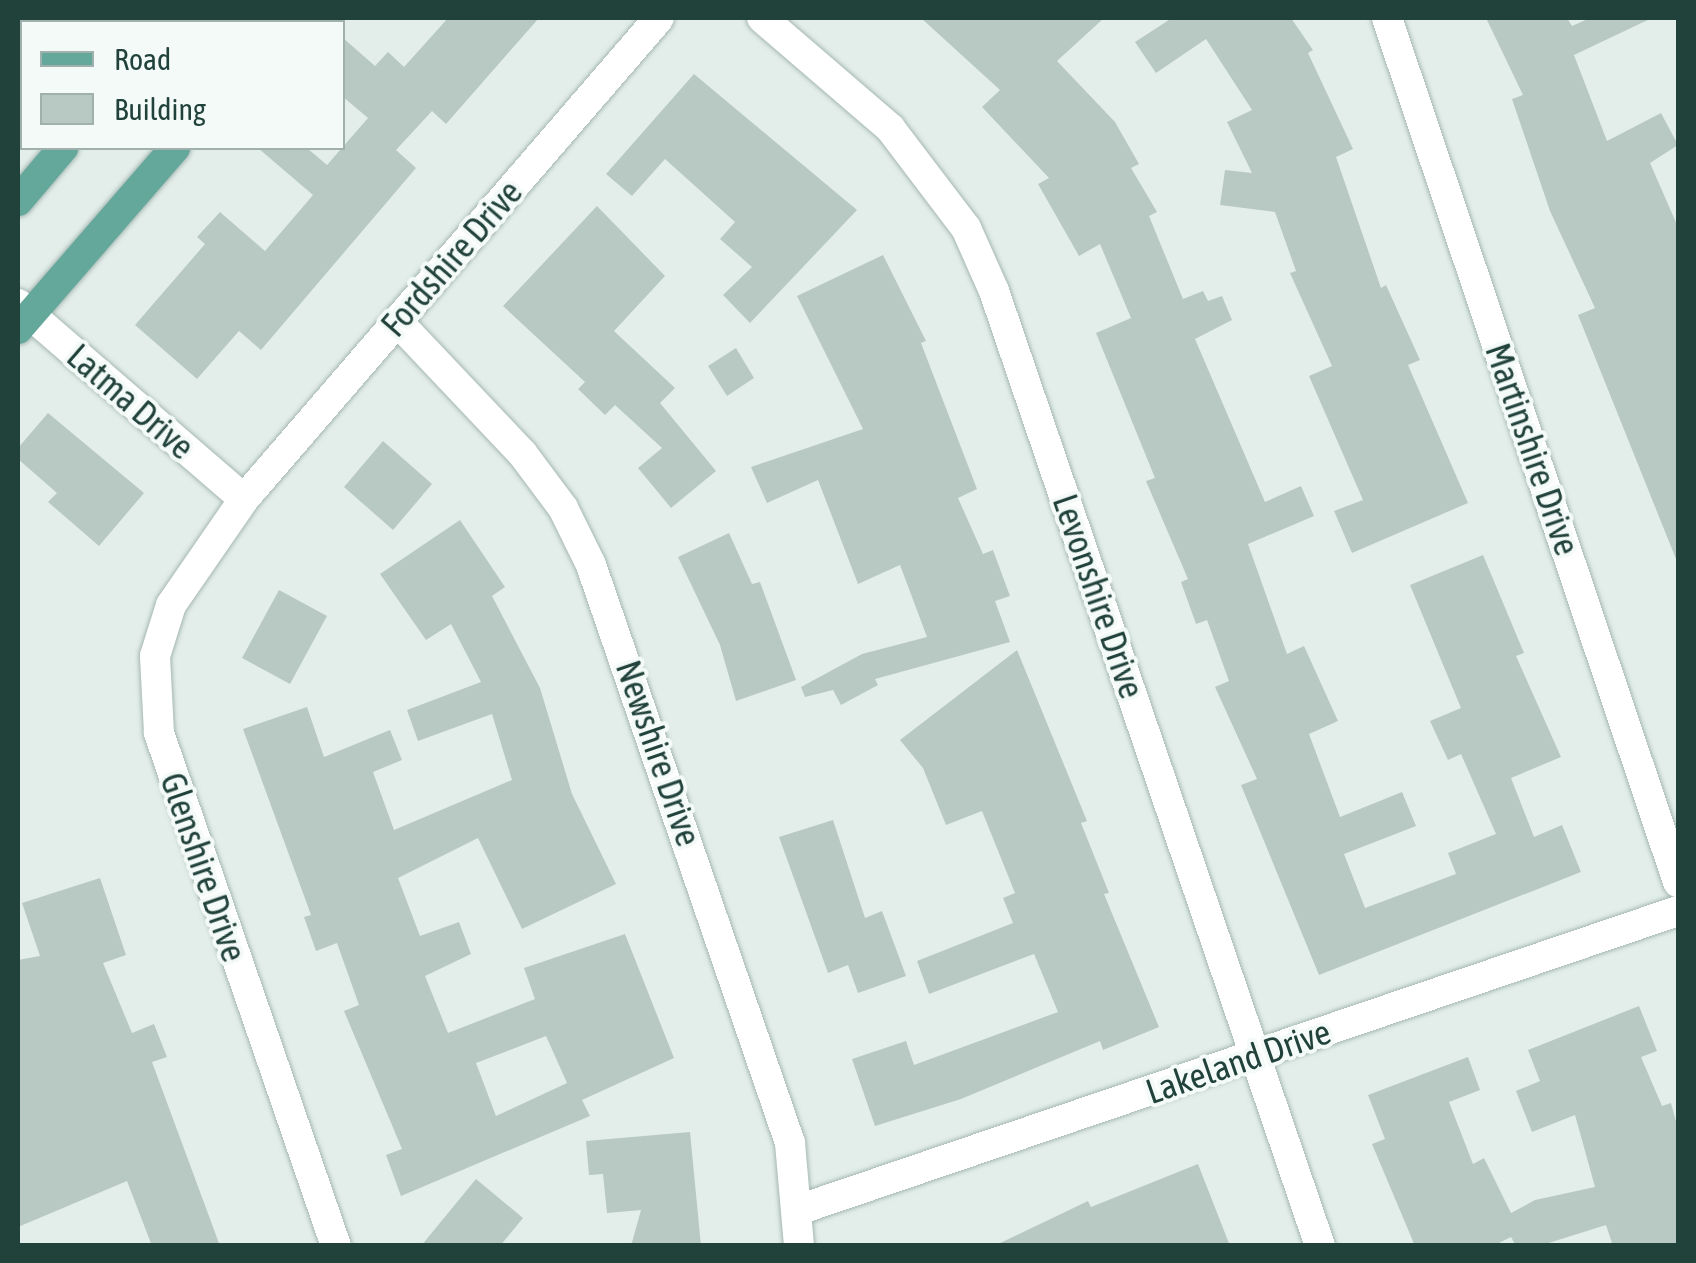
<!DOCTYPE html>
<style>
body{margin:0}
#map{position:relative;width:1696px;height:1263px;overflow:hidden;background:#e3eeea;font-family:"Asap Condensed",sans-serif}
div>[style]{position:absolute}
.building>*{inset:0;background:#b8c9c3}
.roads{filter:drop-shadow(0 0 2px #a5b7b2) drop-shadow(0 0 2px #a5b7b2)}
.minor>*{height:30px;margin:-15px;padding:0 15px;transform-origin:15px;border-radius:15px;background:#fff}
.major>*{height:30px;margin:-15px;padding:0 15px;transform-origin:15px;border-radius:15px;background:#64a79b}
span{translate:-50% -50%;white-space:nowrap;text-align:center;line-height:1.15;-webkit-text-stroke:8px #f4faf7;paint-order:stroke}
.street-label{font-size:35px;color:#21413b}
.frame{position:absolute;inset:0;border:20px solid #21413b;pointer-events:none}
.legend{position:absolute;left:20px;top:20px;width:325px;height:130px;box-sizing:border-box;background:#f4faf7;border:2px solid #a0b0ac;margin:0;padding:12px 18px;list-style:none;font-size:30px;color:#21413b}
.legend li{display:flex;align-items:center;gap:20px;height:50px}
.legend b{width:50px;border:2px solid #a0b0ac}
</style>
<div id="map">
<div class="building">
<div style="clip-path:polygon(448px 18px,539px 18px,446px 124px,432px 111px,396px 150px,416px 168px,261px 350px,239px 331px,197px 379px,135px 325px,205px 244px,197px 237px,220px 212px,265px 251px,313px 195px,258px 148px,307px 148px,327px 165px,368px 118px,342px 96px,342px 37px,375px 66px,388px 52px,404px 67px)"></div>
<div style="clip-path:polygon(921px 18px,1104px 18px,1057px 61px,1115px 122px,1139px 164px,1131px 168px,1157px 212px,1149px 216px,1183px 299px,1203px 291px,1208px 301px,1222px 296px,1232px 320px,1195px 339px,1265px 502px,1301px 486px,1314px 516px,1248px 544px,1287px 654px,1304px 646px,1338px 721px,1309px 734px,1340px 817px,1402px 792px,1416px 826px,1344px 854px,1365px 908px,1456px 874px,1448px 853px,1496px 834px,1461px 754px,1448px 760px,1430px 721px,1461px 708px,1410px 585px,1483px 555px,1524px 653px,1516px 656px,1561px 757px,1511px 778px,1534px 837px,1562px 825px,1581px 872px,1319px 975px,1241px 785px,1257px 779px,1215px 687px,1229px 681px,1207px 620px,1196px 624px,1181px 582px,1188px 579px,1146px 481px,1155px 478px,1096px 333px,1131px 318px,1100px 244px,1079px 256px,1038px 184px,1049px 178px,982px 107px,1000px 90px)"></div>
<div style="clip-path:polygon(1172px 18px,1291px 18px,1313px 50px,1308px 53px,1353px 149px,1336px 157px,1381px 288px,1386px 285px,1420px 360px,1408px 365px,1468px 503px,1352px 553px,1334px 511px,1363px 500px,1309px 376px,1332px 366px,1290px 273px,1296px 271px,1275px 212px,1220px 205px,1225px 170px,1252px 173px,1227px 122px,1252px 110px,1206px 39px,1156px 73px,1135px 42px)"></div>
<div style="clip-path:polygon(1486px 18px,1567px 18px,1572px 26px,1590px 18px,1652px 18px,1574px 55px,1607px 141px,1661px 113px,1678px 145px,1650px 163px,1678px 227px,1678px 564px,1578px 315px,1595px 308px,1550px 211px,1512px 99px,1523px 95px)"></div>
<div style="clip-path:polygon(694px 74px,857px 210px,750px 323px,723px 295px,752px 267px,720px 239px,735px 222px,665px 159px,632px 196px,606px 174px)"></div>
<div style="clip-path:polygon(597px 206px,665px 276px,614px 331px,675px 388px,660px 403px,716px 471px,671px 508px,638px 468px,662px 448px,615px 405px,605px 415px,578px 389px,585px 382px,503px 306px)"></div>
<div style="clip-path:polygon(883px 255px,926px 341px,921px 343px,977px 489px,958px 498px,983px 554px,993px 550px,1010px 596px,995px 601px,1010px 642px,875px 679px,878px 685px,841px 705px,833px 690px,805px 697px,801px 687px,862px 654px,927px 637px,900px 565px,858px 584px,818px 480px,767px 503px,751px 467px,863px 429px,797px 296px)"></div>
<div style="clip-path:polygon(736px 348px,754px 378px,727px 396px,708px 366px)"></div>
<div style="clip-path:polygon(48px 413px,144px 493px,99px 546px,48px 502px,57px 493px,18px 459px,18px 448px)"></div>
<div style="clip-path:polygon(383px 441px,432px 484px,393px 530px,344px 487px)"></div>
<div style="clip-path:polygon(evenodd,460px 520px,505px 587px,492px 596px,540px 688px,572px 794px,616px 884px,522px 929px,478px 838px,398px 878px,420px 936px,459px 922px,471px 954px,425px 976px,448px 1033px,535px 999px,524px 968px,625px 934px,674px 1058px,582px 1100px,590px 1116px,401px 1196px,386px 1155px,402px 1149px,344px 1011px,359px 1005px,337px 943px,316px 951px,304px 917px,311px 915px,243px 729px,307px 707px,324px 757px,390px 730px,402px 760px,373px 772px,394px 830px,512px 780px,492px 714px,418px 741px,407px 710px,481px 682px,451px 624px,426px 640px,380px 574px,460px 520px,546px 1036px,567px 1083px,496px 1116px,476px 1063px,546px 1036px)"></div>
<div style="clip-path:polygon(729px 533px,752px 584px,760px 582px,796px 680px,736px 701px,720px 645px,678px 557px)"></div>
<div style="clip-path:polygon(279px 590px,327px 616px,290px 684px,242px 658px)"></div>
<div style="clip-path:polygon(1017px 650px,1087px 821px,1081px 823px,1109px 893px,1104px 894px,1159px 1027px,1103px 1050px,1100px 1041px,961px 1099px,875px 1126px,852px 1059px,906px 1041px,914px 1065px,1058px 1012px,1034px 954px,929px 994px,917px 961px,1013px 923px,1003px 898px,1015px 893px,982px 811px,946px 825px,923px 768px,900px 740px)"></div>
<div style="clip-path:polygon(833px 820px,865px 918px,882px 911px,906px 976px,858px 993px,848px 965px,828px 973px,779px 837px)"></div>
<div style="clip-path:polygon(100px 878px,126px 955px,103px 963px,132px 1033px,154px 1024px,167px 1057px,152px 1062px,220px 1246px,152px 1246px,127px 1181px,18px 1227px,18px 960px,40px 956px,22px 903px)"></div>
<div style="clip-path:polygon(1639px 1006px,1657px 1051px,1641px 1057px,1662px 1106px,1671px 1103px,1678px 1129px,1678px 1246px,1613px 1246px,1606px 1225px,1539px 1246px,1516px 1246px,1511px 1237px,1493px 1246px,1415px 1246px,1372px 1144px,1385px 1139px,1368px 1095px,1468px 1057px,1480px 1090px,1449px 1102px,1473px 1164px,1484px 1158px,1511px 1213px,1535px 1200px,1595px 1187px,1575px 1115px,1532px 1132px,1516px 1091px,1540px 1081px,1528px 1050px)"></div>
<div style="clip-path:polygon(690px 1132px,701px 1246px,631px 1246px,641px 1210px,607px 1213px,603px 1174px,589px 1175px,586px 1141px)"></div>
<div style="clip-path:polygon(1198px 1164px,1230px 1246px,994px 1246px,1088px 1201px,1091px 1207px)"></div>
<div style="clip-path:polygon(476px 1179px,523px 1218px,500px 1246px,421px 1246px)"></div>
</div>
<div class="roads">
<div class="minor">
<div style="left:762px;top:18px;width:169px;rotate:40.7deg"></div>
<div style="left:890px;top:128px;width:126px;rotate:52.8deg"></div>
<div style="left:966px;top:228px;width:69px;rotate:66deg"></div>
<div style="left:994px;top:291px;width:1009px;rotate:71.15deg"></div>
<div style="left:1387px;top:18px;width:912px;rotate:71.39deg"></div>
<div style="left:18px;top:304px;width:298px;rotate:40.8deg"></div>
<div style="left:397px;top:321px;width:182px;rotate:46.6deg"></div>
<div style="left:522px;top:453px;width:69px;rotate:53.3deg"></div>
<div style="left:563px;top:508px;width:64px;rotate:63.8deg"></div>
<div style="left:591px;top:565px;width:611px;rotate:71deg"></div>
<div style="left:790px;top:1143px;width:103px;rotate:85deg"></div>
<div style="left:798px;top:1210px;width:929px;rotate:-18.77deg"></div>
<div style="left:336px;top:1246px;width:543px;rotate:-109.04deg"></div>
<div style="left:159px;top:733px;width:77px;rotate:-93deg"></div>
<div style="left:155px;top:656px;width:53px;rotate:-72.6deg"></div>
<div style="left:171px;top:605px;width:129px;rotate:-55.4deg"></div>
<div style="left:244px;top:499px;width:635px;rotate:-49.21deg"></div>
</div>
<div class="major">
<div style="left:169px;top:22px;width:6px;rotate:-45deg"></div>
<div style="left:283px;top:22px;width:6px;rotate:-45deg"></div>
<div style="left:18px;top:201px;width:70px;rotate:-49.7deg"></div>
<div style="left:18px;top:329px;width:240px;rotate:-49.1deg"></div>
</div>
</div>
<div class="street-label">
<span style="left:451px;top:258px;rotate:-49deg">Fordshire Drive</span>
<span style="left:131px;top:401px;rotate:41deg">Latma Drive</span>
<span style="left:1533px;top:449px;rotate:71deg">Martinshire Drive</span>
<span style="left:1099px;top:596px;rotate:71deg">Levonshire Drive</span>
<span style="left:659px;top:753px;rotate:71deg">Newshire Drive</span>
<span style="left:204px;top:867px;rotate:71deg">Glenshire Drive</span>
<span style="left:1238px;top:1061px;rotate:-19deg">Lakeland Drive</span>
</div>
<div class="frame"></div>
<ul class="legend">
<li><b style="height:12px;background:#64a79b"></b>Road</li>
<li><b style="height:28px;background:#b8c9c3"></b>Building</li>
</ul>
</div>
